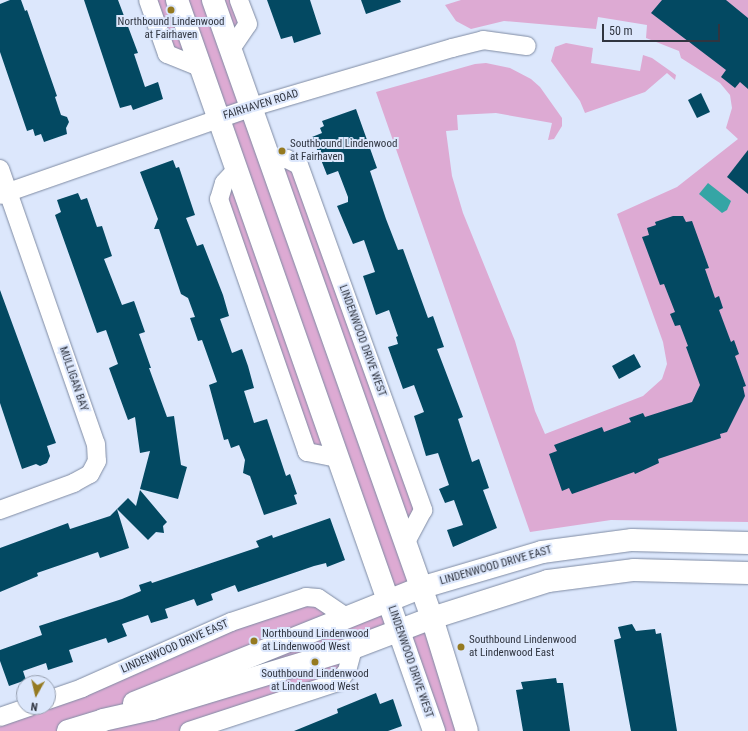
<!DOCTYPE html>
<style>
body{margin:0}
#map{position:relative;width:748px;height:731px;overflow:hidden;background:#dce7fc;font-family:"Roboto Condensed",sans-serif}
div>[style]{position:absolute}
.green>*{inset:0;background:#ddaad3}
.water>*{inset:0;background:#35a5a5}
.building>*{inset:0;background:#034962}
.roads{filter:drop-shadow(0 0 1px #7f8ba3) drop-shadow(0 0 1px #7f8ba3)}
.street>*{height:18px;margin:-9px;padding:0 9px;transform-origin:9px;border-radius:9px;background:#fff}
.secondary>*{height:22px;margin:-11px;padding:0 11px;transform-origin:11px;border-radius:11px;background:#fff}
.dots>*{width:11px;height:11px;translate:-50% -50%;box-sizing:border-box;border:2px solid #dce7fc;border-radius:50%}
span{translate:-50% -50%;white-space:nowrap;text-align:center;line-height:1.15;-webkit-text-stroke:4px #dce7fc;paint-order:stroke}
.poi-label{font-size:11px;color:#303540}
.left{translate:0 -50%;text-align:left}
.street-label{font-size:11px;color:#303540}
.north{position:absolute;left:16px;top:675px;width:40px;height:40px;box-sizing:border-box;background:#dce7fc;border:1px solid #97a0b1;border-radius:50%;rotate:188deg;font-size:11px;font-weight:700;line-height:16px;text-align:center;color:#303540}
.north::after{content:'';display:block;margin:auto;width:14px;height:18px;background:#957a21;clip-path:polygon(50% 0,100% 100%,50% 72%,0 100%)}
.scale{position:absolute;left:602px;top:24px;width:118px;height:18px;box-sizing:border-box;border:2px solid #303540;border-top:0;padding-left:5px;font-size:12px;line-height:14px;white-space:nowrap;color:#303540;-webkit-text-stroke:3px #dce7fc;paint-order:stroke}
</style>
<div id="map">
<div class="green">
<div style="clip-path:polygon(148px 0,239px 0,248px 24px,231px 49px,270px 159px,299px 165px,423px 510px,405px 544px,420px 588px,389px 600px,399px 630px,432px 618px,467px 731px,434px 731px,399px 630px,353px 648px,347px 671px,189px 731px,0 731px,0 717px,29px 707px,48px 707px,306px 597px,345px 616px,389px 600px,339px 458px,307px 452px,219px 199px,237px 169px,202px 68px,167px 54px)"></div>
<div style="clip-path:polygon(461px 0,748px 0,748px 522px,611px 520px,530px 532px,376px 92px,475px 64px,486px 63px,510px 68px,531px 79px,540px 87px,562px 118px,562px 126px,554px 139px,548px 140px,552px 123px,496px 113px,457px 115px,458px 130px,446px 131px,452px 176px,463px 213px,515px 341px,535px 411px,545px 434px,643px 396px,662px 379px,667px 364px,663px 342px,617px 214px,677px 187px,738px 139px,726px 128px,732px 108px,730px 95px,720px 83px,681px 58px,679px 51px,646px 38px,647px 25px,598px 17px,596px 29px,504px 21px,471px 29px,456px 21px,445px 5px)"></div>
<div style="clip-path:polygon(566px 43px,593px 48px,591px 63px,640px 71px,643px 55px,652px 58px,676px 75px,675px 80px,667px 73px,645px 92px,585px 113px,580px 101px,551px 61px,555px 47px)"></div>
</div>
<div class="water">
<div style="clip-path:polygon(708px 183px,731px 201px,727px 210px,722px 213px,699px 194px)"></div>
</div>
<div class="building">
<div style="clip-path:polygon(10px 0,21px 0,25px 11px,27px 10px,57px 96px,55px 97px,61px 115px,67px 117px,69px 122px,66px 128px,67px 134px,44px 142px,41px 134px,35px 136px,33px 129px,27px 131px,0 52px,0 4px)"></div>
<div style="clip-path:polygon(84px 0,118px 0,138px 53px,134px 54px,145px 87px,158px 82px,163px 99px,133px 110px,131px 105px,120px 108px)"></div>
<div style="clip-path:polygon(267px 0,310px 0,321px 34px,294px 43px,292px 36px,281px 39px)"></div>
<div style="clip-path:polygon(361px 0,400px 0,401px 2px,366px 14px)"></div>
<div style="clip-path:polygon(662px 0,726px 0,748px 18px,748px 89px,740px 82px,735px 88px,721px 77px,726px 70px,651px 13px)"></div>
<div style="clip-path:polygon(701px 93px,710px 112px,697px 118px,688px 100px)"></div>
<div style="clip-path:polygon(356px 109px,377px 168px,370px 171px,386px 219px,398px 250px,403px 249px,428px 318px,433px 316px,444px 347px,437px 349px,463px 417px,458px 419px,472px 462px,479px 459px,489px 488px,483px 490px,497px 528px,453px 547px,447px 530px,463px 525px,454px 500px,445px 503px,439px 489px,449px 485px,438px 453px,426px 456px,414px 416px,424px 412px,414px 385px,403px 389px,388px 347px,398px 344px,396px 337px,398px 336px,389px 310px,376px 315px,363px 276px,375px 272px,364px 240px,353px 244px,337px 206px,348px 202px,348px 197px,338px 171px,327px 175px,312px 137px,322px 133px,320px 128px,324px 126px,322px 121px)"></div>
<div style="clip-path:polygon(748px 150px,748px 194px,727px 177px)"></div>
<div style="clip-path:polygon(173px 160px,176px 168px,179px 167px,195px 215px,186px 218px,197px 246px,203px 244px,223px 295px,229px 316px,220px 319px,232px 353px,242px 349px,248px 366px,254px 388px,244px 391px,254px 423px,267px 419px,286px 476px,290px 474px,297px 494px,294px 495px,297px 504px,264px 515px,250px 476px,243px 473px,245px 460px,239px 445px,231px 448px,228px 439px,224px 440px,209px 385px,217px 382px,202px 340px,198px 341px,190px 318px,195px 317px,188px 298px,181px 294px,159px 229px,154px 229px,158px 219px,140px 172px)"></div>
<div style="clip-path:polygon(78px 193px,81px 200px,87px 198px,97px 227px,102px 226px,112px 256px,104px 259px,122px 305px,134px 301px,145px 332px,139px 334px,151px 368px,149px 368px,167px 417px,174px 416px,181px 465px,187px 467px,178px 499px,140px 489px,150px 451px,140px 453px,135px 417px,128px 420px,109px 368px,118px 364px,106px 330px,97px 333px,55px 215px,61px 212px,57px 200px)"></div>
<div style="clip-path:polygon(673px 216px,683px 216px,686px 222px,692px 221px,709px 268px,705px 269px,715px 298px,719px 296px,723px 308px,719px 310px,731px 342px,734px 340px,739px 354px,735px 356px,746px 386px,743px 387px,745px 396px,727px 432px,720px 434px,721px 438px,658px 459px,659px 463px,635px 474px,634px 472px,572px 494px,569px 488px,562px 491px,549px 454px,557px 451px,554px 445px,602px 427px,604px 432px,631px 422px,629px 418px,643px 413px,645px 417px,692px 402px,700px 385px,686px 347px,688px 346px,680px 325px,675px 326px,670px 314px,675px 312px,664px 284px,660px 285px,642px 237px,649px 235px,647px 228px,656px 225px,655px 222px)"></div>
<div style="clip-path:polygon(0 290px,56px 443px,47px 446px,50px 456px,47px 463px,40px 466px,36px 464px,22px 469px,0 403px)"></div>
<div style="clip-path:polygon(634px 354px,641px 367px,619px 379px,612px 366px)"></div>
<div style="clip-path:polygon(140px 490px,167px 522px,163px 526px,164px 533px,156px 532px,148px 540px,117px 509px,128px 498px,136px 506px)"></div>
<div style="clip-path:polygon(117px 509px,129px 548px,100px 558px,98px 552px,37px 573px,38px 576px,0 592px,0 548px,68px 523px,70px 529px,110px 516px)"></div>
<div style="clip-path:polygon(330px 518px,345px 560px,327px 567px,326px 563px,314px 566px,238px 592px,235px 585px,211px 594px,213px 600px,197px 606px,194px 599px,165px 609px,168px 618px,151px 623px,148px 615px,122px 624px,127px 636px,108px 643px,106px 638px,69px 650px,73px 662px,48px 670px,46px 663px,23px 671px,26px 680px,9px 686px,0 661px,0 650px,42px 635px,39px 626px,122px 599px,141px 591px,139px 585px,151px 581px,152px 583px,259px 547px,256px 541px,272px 535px,273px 538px)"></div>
<div style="clip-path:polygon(632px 624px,636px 631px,655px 629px,656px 634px,661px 633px,677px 731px,631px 731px,614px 640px,621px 638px,618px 627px)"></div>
<div style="clip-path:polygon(556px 678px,557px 683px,563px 683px,570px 731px,523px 731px,516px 690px,523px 689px,521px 682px)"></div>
<div style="clip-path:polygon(376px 693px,380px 704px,393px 699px,402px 726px,388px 731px,294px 731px,338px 713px,337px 709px)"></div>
</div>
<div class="roads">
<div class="street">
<div style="left:148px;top:0;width:57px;rotate:70.6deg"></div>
<div style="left:167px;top:54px;width:38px;rotate:22deg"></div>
<div style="left:231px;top:49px;width:30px;rotate:-56deg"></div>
<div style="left:248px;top:24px;width:26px;rotate:-111deg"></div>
<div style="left:270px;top:160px;width:17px;rotate:-3deg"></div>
<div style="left:287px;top:159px;width:13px;rotate:27deg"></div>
<div style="left:299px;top:165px;width:367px;rotate:70.2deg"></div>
<div style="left:423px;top:510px;width:38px;rotate:118deg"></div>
<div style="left:0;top:169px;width:291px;rotate:70.8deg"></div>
<div style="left:96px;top:444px;width:17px;rotate:87deg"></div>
<div style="left:97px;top:461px;width:15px;rotate:118deg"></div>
<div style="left:90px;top:474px;width:18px;rotate:151deg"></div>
<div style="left:74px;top:483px;width:79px;rotate:160deg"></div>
<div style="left:237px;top:169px;width:19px;rotate:133deg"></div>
<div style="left:224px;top:183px;width:17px;rotate:107deg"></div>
<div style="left:219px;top:199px;width:268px;rotate:70.8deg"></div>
<div style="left:307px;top:452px;width:33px;rotate:11deg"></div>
<div style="left:0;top:195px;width:267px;rotate:-19.2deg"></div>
<div style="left:252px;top:107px;width:209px;rotate:-16.4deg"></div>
<div style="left:452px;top:48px;width:32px;rotate:-14deg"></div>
<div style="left:483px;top:40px;width:44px;rotate:7.8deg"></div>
<div style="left:48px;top:700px;width:36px;rotate:-19deg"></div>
<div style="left:82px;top:688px;width:163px;rotate:-23.9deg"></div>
<div style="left:231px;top:622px;width:79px;rotate:-18.4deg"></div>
<div style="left:306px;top:597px;width:12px;rotate:5deg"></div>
<div style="left:318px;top:598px;width:32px;rotate:34deg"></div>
<div style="left:0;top:717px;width:31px;rotate:-19deg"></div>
<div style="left:189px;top:731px;width:157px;rotate:-18.2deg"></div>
<div style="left:338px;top:682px;width:14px;rotate:-51deg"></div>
<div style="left:347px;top:671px;width:24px;rotate:-75deg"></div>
</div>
<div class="secondary">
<div style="left:177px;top:0;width:775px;rotate:70.63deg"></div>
<div style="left:213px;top:0;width:656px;rotate:70.49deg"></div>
<div style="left:432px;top:618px;width:118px;rotate:72.8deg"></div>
<div style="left:134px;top:703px;width:308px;rotate:-21.9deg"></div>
<div style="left:420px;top:588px;width:127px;rotate:-16.4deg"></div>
<div style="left:542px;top:552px;width:91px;rotate:-7.6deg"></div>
<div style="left:632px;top:540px;width:116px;rotate:1.5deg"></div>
<div style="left:68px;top:731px;width:37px;rotate:-17deg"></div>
<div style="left:103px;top:720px;width:50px;rotate:-12.7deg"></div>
<div style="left:152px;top:709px;width:210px;rotate:-16.9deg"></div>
<div style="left:353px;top:648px;width:85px;rotate:-20.8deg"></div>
<div style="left:432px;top:618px;width:122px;rotate:-17.7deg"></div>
<div style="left:548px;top:581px;width:87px;rotate:-7.3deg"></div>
<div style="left:634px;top:570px;width:114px;rotate:1.5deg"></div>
</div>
</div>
<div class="dots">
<div style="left:171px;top:10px;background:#957a21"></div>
<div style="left:282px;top:151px;background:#957a21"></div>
<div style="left:254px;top:641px;background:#957a21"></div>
<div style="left:461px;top:647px;background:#957a21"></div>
<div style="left:315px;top:662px;background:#957a21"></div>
</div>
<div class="poi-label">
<span style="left:171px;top:29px">Northbound Lindenwood<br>at Fairhaven</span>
<span class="left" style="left:290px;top:151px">Southbound Lindenwood<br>at Fairhaven</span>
<span class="left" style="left:262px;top:641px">Northbound Lindenwood<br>at Lindenwood West</span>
<span class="left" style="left:469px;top:647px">Southbound Lindenwood<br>at Lindenwood East</span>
<span style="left:315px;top:681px">Southbound Lindenwood<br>at Lindenwood West</span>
</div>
<div class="street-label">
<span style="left:261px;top:105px;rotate:-17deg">FAIRHAVEN ROAD</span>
<span style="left:362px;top:341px;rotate:70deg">LINDENWOOD DRIVE WEST</span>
<span style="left:73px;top:379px;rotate:71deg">MULLIGAN BAY</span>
<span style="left:496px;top:566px;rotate:-16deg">LINDENWOOD DRIVE EAST</span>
<span style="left:175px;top:647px;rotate:-24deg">LINDENWOOD DRIVE EAST</span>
<span style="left:410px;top:662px;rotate:71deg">LINDENWOOD DRIVE WEST</span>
</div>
<div class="north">N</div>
<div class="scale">50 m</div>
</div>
